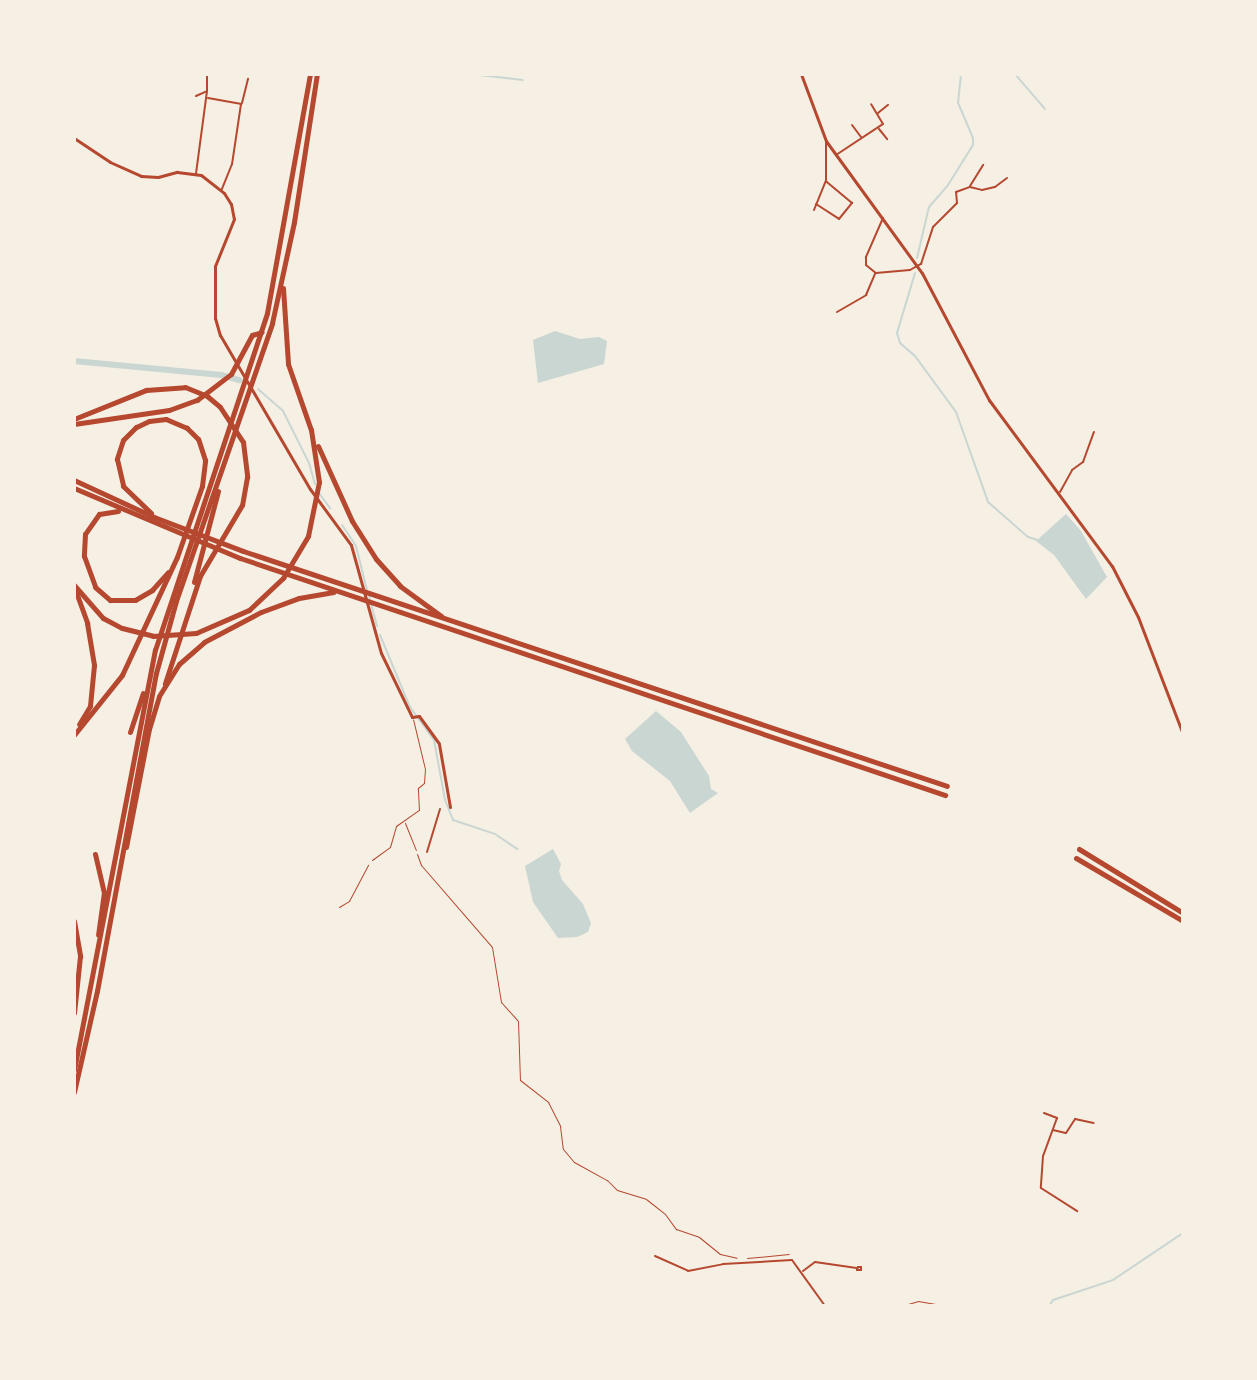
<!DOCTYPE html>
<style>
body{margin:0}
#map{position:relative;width:1257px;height:1380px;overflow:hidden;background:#f6efe4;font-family:"Nunito Sans",sans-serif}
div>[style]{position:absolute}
.water>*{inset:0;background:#c9d6d2}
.stream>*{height:2px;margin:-1px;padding:0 1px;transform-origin:1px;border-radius:1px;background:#c9d6d2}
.river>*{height:6px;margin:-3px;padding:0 3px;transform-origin:3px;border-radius:3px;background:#c9d6d2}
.path>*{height:1px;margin:-0.5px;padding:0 0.5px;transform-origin:0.5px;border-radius:0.5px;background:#b5482f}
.service>*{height:1px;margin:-0.5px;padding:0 0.5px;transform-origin:0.5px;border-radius:0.5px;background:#b5482f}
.minor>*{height:2px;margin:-1px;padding:0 1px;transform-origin:1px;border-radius:1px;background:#b5482f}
.tertiary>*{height:3px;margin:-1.5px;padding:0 1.5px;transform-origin:1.5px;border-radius:1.5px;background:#b5482f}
.secondary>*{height:3px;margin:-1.5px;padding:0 1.5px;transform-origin:1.5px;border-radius:1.5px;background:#b5482f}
.motorway>*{height:5px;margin:-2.5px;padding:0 2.5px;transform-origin:2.5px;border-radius:2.5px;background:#b5482f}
span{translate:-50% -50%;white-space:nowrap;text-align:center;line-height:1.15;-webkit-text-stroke:7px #f6efe4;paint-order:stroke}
.frame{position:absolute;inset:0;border:76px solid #f6efe4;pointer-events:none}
</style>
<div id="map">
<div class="water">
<div style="clip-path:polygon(555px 331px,580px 339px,599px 337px,607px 341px,604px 364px,538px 383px,533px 340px)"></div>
<div style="clip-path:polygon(1066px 514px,1081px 531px,1107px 577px,1086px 599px,1054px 555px,1036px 541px)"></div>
<div style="clip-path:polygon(656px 711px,681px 732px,709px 776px,711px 789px,718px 793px,690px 813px,670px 781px,632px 751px,625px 739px)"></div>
<div style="clip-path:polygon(553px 849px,561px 864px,559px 871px,562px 880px,583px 904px,591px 923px,588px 932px,577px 937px,558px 938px,533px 902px,525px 866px)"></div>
</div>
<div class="stream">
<div style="left:471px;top:74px;width:52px;rotate:6.6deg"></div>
<div style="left:1015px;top:74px;width:46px;rotate:49.4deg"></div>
<div style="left:917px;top:258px;width:52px;rotate:-76.8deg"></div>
<div style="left:929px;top:207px;width:29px;rotate:-49deg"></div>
<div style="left:948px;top:185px;width:47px;rotate:-58deg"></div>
<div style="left:973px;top:145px;width:7px;rotate:-90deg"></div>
<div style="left:973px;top:138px;width:38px;rotate:-113deg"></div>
<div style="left:958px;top:103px;width:29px;rotate:-84deg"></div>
<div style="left:915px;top:273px;width:63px;rotate:106.7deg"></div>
<div style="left:897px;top:333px;width:10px;rotate:73deg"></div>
<div style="left:900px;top:343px;width:20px;rotate:41deg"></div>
<div style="left:915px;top:356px;width:69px;rotate:53.8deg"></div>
<div style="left:956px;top:412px;width:96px;rotate:70.4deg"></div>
<div style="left:988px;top:502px;width:53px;rotate:41.2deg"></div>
<div style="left:1028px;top:537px;width:10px;rotate:17deg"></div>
<div style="left:258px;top:389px;width:33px;rotate:41deg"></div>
<div style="left:283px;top:411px;width:58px;rotate:63.4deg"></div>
<div style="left:309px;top:463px;width:22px;rotate:74deg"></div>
<div style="left:319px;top:493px;width:19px;rotate:54deg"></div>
<div style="left:342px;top:525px;width:25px;rotate:56deg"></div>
<div style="left:356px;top:546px;width:45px;rotate:76deg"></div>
<div style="left:369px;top:596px;width:31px;rotate:75deg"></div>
<div style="left:380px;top:635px;width:78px;rotate:67.4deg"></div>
<div style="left:410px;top:707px;width:41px;rotate:54deg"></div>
<div style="left:434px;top:740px;width:61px;rotate:79.6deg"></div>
<div style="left:445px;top:800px;width:22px;rotate:68deg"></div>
<div style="left:453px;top:820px;width:44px;rotate:18.4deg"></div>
<div style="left:495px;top:834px;width:27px;rotate:34deg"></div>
<div style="left:1049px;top:1306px;width:7px;rotate:-56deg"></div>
<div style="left:1053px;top:1300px;width:63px;rotate:-18.4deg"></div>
<div style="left:1113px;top:1280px;width:84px;rotate:-33.9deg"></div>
</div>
<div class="river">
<div style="left:74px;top:361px;width:148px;rotate:5.4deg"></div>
<div style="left:221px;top:375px;width:19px;rotate:16deg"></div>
</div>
<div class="path">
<div style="left:417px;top:854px;width:12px;rotate:70deg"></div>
<div style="left:421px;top:865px;width:108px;rotate:49.1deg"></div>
<div style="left:492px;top:947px;width:56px;rotate:80.7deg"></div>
<div style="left:501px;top:1002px;width:25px;rotate:48deg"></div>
<div style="left:518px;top:1021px;width:59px;rotate:88.1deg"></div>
<div style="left:520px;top:1080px;width:36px;rotate:38deg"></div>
<div style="left:548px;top:1102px;width:27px;rotate:63deg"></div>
<div style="left:560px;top:1126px;width:23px;rotate:83deg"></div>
<div style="left:563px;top:1149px;width:17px;rotate:50deg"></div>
<div style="left:574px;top:1162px;width:38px;rotate:29deg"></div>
<div style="left:607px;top:1180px;width:14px;rotate:45deg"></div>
<div style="left:617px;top:1190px;width:30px;rotate:17deg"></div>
<div style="left:646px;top:1199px;width:24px;rotate:38deg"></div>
<div style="left:665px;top:1214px;width:19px;rotate:54deg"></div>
<div style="left:676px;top:1229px;width:24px;rotate:19deg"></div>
<div style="left:699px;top:1237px;width:27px;rotate:39deg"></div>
<div style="left:720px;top:1254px;width:17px;rotate:13deg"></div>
<div style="left:339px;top:907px;width:12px;rotate:-31deg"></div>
<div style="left:349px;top:901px;width:41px;rotate:-62.2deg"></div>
<div style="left:747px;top:1258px;width:42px;rotate:-5.4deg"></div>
<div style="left:901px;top:1306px;width:18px;rotate:-16deg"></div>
<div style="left:918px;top:1301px;width:28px;rotate:10deg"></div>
</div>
<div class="service">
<div style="left:405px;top:823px;width:29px;rotate:68deg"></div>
<div style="left:372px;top:860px;width:22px;rotate:-36deg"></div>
<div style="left:390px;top:847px;width:22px;rotate:-74deg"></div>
<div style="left:396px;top:826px;width:28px;rotate:-35deg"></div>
<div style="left:419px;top:810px;width:22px;rotate:-93deg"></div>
<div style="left:418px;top:788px;width:8px;rotate:-40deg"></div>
<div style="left:424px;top:783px;width:14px;rotate:-86deg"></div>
<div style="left:425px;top:769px;width:51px;rotate:-103.5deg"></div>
</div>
<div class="minor">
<div style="left:207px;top:90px;width:16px;rotate:-90deg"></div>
<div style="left:196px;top:96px;width:12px;rotate:-24deg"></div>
<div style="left:207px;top:91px;width:83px;rotate:97.6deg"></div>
<div style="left:208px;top:98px;width:34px;rotate:10deg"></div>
<div style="left:241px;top:104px;width:61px;rotate:98.5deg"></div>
<div style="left:232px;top:164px;width:27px;rotate:112deg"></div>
<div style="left:242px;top:103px;width:25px;rotate:-76deg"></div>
<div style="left:878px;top:113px;width:13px;rotate:-39deg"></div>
<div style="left:852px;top:125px;width:15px;rotate:53deg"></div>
<div style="left:879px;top:129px;width:13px;rotate:51deg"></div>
<div style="left:836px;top:155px;width:56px;rotate:-33.4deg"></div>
<div style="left:883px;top:124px;width:23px;rotate:-121deg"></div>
<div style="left:970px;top:186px;width:25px;rotate:-58deg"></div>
<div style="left:816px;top:204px;width:27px;rotate:33deg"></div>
<div style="left:839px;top:219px;width:21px;rotate:-51deg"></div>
<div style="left:852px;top:203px;width:34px;rotate:-140deg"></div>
<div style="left:814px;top:210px;width:31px;rotate:-68deg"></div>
<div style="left:826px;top:181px;width:39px;rotate:-90deg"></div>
<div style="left:883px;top:218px;width:43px;rotate:113.6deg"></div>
<div style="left:866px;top:257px;width:8px;rotate:90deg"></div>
<div style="left:866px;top:265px;width:13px;rotate:39deg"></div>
<div style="left:876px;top:273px;width:34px;rotate:-5deg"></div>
<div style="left:910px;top:270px;width:13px;rotate:-29deg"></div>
<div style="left:921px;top:264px;width:39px;rotate:-72deg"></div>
<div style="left:933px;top:227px;width:34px;rotate:-45deg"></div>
<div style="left:957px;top:203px;width:11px;rotate:-95deg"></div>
<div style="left:956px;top:192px;width:15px;rotate:-20deg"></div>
<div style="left:970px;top:187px;width:12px;rotate:14deg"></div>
<div style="left:982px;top:190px;width:13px;rotate:-13deg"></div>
<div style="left:995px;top:187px;width:15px;rotate:-37deg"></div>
<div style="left:837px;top:312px;width:34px;rotate:-30deg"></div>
<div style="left:866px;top:295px;width:23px;rotate:-67deg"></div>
<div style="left:1060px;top:492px;width:25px;rotate:-61deg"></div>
<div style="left:1072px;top:470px;width:14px;rotate:-36deg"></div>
<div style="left:1083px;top:462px;width:32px;rotate:-70deg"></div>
<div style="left:427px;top:852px;width:45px;rotate:-73.2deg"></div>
<div style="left:1044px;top:1113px;width:14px;rotate:21deg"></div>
<div style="left:1057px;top:1118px;width:40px;rotate:110.2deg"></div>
<div style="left:1043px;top:1156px;width:32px;rotate:94deg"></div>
<div style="left:1041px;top:1188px;width:43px;rotate:32.6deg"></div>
<div style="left:1053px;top:1130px;width:13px;rotate:13deg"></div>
<div style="left:1066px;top:1133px;width:17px;rotate:-57deg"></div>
<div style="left:1075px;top:1119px;width:19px;rotate:12deg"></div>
<div style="left:655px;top:1256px;width:36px;rotate:24deg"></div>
<div style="left:688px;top:1271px;width:36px;rotate:-11deg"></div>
<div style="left:723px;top:1264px;width:69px;rotate:-3.3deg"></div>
<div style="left:792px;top:1260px;width:57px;rotate:54.3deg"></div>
<div style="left:858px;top:1267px;width:3px"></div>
<div style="left:861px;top:1267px;width:3px;rotate:90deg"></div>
<div style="left:861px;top:1270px;width:4px;rotate:180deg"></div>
<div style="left:857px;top:1270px;width:3px;rotate:-72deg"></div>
<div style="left:803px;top:1271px;width:15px;rotate:-37deg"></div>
<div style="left:815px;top:1262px;width:42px;rotate:8.1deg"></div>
</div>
<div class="tertiary">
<div style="left:74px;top:138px;width:43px;rotate:33.7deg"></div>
<div style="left:110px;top:162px;width:34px;rotate:24deg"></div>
<div style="left:141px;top:176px;width:17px;rotate:3deg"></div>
<div style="left:158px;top:177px;width:20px;rotate:-15deg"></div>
<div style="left:177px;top:172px;width:24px;rotate:7deg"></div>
<div style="left:201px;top:175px;width:29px;rotate:38deg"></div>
<div style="left:224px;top:193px;width:13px;rotate:58deg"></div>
<div style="left:231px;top:204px;width:15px;rotate:79deg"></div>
<div style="left:234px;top:219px;width:51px;rotate:112deg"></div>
<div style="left:215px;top:266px;width:52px;rotate:90deg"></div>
<div style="left:215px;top:318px;width:18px;rotate:74deg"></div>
<div style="left:220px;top:335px;width:178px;rotate:59.7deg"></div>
<div style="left:310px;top:489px;width:69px;rotate:53.8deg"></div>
<div style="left:351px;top:545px;width:112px;rotate:74.5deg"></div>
<div style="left:381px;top:653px;width:71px;rotate:64.2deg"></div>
<div style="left:412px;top:717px;width:7px;rotate:-8deg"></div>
<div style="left:419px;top:716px;width:34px;rotate:54deg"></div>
<div style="left:439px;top:744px;width:64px;rotate:80.1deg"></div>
</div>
<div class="secondary">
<div style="left:801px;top:74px;width:72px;rotate:69.5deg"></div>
<div style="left:826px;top:141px;width:163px;rotate:54deg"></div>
<div style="left:922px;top:273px;width:144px;rotate:62.2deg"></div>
<div style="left:989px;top:400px;width:207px;rotate:53.5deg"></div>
<div style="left:1112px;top:566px;width:57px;rotate:63deg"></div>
<div style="left:1138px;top:617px;width:125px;rotate:69deg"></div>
</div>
<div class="motorway">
<div style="left:283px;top:288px;width:76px;rotate:86.2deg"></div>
<div style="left:288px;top:364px;width:70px;rotate:70.8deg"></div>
<div style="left:74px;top:419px;width:78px;rotate:-21.9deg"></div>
<div style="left:146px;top:390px;width:39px;rotate:-4deg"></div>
<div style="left:185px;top:387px;width:24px;rotate:22deg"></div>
<div style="left:207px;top:396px;width:17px;rotate:40deg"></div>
<div style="left:220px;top:407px;width:42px;rotate:56.7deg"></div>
<div style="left:243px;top:442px;width:35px;rotate:83deg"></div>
<div style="left:247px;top:477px;width:28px;rotate:100deg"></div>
<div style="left:242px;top:505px;width:82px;rotate:120.6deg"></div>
<div style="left:200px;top:576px;width:113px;rotate:108.1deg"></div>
<div style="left:74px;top:424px;width:96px;rotate:-8.4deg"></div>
<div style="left:169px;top:410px;width:30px;rotate:-20deg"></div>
<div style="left:197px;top:400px;width:43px;rotate:-37.4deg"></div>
<div style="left:231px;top:374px;width:44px;rotate:-61.7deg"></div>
<div style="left:252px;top:335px;width:10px;rotate:-17deg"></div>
<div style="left:318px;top:446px;width:82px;rotate:65.6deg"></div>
<div style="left:352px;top:521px;width:45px;rotate:57.7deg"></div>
<div style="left:376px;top:559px;width:36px;rotate:48deg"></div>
<div style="left:400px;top:586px;width:51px;rotate:36.2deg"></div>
<div style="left:74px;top:480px;width:88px;rotate:24.8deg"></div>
<div style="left:154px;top:517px;width:95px;rotate:20.9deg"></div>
<div style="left:243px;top:551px;width:742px;rotate:18.46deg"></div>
<div style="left:74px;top:488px;width:180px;rotate:22.9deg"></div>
<div style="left:240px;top:558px;width:744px;rotate:18.58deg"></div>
<div style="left:118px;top:511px;width:19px;rotate:171deg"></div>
<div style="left:99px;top:514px;width:24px;rotate:125deg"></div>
<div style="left:85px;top:534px;width:22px;rotate:93deg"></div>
<div style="left:84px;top:556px;width:33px;rotate:70deg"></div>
<div style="left:95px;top:587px;width:20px;rotate:41deg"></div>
<div style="left:110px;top:600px;width:25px"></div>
<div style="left:135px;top:600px;width:20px;rotate:-30deg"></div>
<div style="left:152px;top:590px;width:24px;rotate:-48deg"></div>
<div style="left:194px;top:582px;width:94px;rotate:-75.2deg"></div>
<div style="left:74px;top:585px;width:44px;rotate:48.7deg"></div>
<div style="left:103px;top:618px;width:21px;rotate:28deg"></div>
<div style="left:122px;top:628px;width:32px;rotate:14deg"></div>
<div style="left:153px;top:636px;width:43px;rotate:-4deg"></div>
<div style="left:196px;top:633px;width:58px;rotate:-23.5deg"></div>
<div style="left:249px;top:610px;width:47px;rotate:-43.3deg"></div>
<div style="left:283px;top:578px;width:49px;rotate:-59.2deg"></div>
<div style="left:308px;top:536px;width:55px;rotate:-78.5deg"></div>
<div style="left:319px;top:482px;width:53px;rotate:-98.7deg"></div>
<div style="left:76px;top:592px;width:33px;rotate:70deg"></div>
<div style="left:87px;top:623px;width:43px;rotate:80.5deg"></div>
<div style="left:94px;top:665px;width:41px;rotate:95.6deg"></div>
<div style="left:90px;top:706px;width:21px;rotate:121deg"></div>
<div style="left:130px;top:732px;width:41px;rotate:-71.6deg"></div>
<div style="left:74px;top:735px;width:77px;rotate:-51.3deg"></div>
<div style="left:122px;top:675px;width:130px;rotate:-65deg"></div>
<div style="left:177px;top:557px;width:75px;rotate:-70.6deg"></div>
<div style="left:202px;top:486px;width:26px;rotate:-83deg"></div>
<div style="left:205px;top:460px;width:22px;rotate:-108deg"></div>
<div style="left:198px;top:439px;width:16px;rotate:-135deg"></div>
<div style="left:187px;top:428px;width:23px;rotate:-157deg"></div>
<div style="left:166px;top:419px;width:17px;rotate:173deg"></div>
<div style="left:149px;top:421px;width:14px;rotate:155deg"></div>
<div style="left:136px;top:427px;width:18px;rotate:135deg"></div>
<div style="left:123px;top:440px;width:20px;rotate:108deg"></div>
<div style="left:117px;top:459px;width:28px;rotate:77deg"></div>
<div style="left:123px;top:486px;width:39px;rotate:44deg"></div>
<div style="left:126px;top:847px;width:120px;rotate:-79deg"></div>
<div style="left:149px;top:729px;width:34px;rotate:-73deg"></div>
<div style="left:159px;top:696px;width:38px;rotate:-58deg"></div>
<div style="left:179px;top:664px;width:33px;rotate:-41deg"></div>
<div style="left:204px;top:642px;width:64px;rotate:-27.8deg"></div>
<div style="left:261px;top:612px;width:40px;rotate:-20.2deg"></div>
<div style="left:299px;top:598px;width:35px;rotate:-10deg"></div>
<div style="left:1079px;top:849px;width:122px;rotate:31.6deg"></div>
<div style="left:95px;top:854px;width:39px;rotate:77deg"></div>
<div style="left:104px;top:892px;width:43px;rotate:97.9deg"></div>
<div style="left:1076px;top:858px;width:124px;rotate:30.5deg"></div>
<div style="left:74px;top:921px;width:36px;rotate:80deg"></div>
<div style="left:80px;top:956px;width:57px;rotate:96deg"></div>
<div style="left:74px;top:1070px;width:428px;rotate:-79.1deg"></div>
<div style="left:155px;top:650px;width:355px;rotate:-71.6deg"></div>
<div style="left:267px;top:313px;width:243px;rotate:-79.8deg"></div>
<div style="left:74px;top:1092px;width:104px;rotate:-77.2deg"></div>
<div style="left:97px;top:991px;width:323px;rotate:-79.5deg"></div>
<div style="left:156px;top:673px;width:75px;rotate:-74.5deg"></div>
<div style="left:176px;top:601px;width:294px;rotate:-70.9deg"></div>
<div style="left:272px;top:323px;width:103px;rotate:-77.7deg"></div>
<div style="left:294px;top:222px;width:150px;rotate:-81.2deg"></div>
</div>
<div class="frame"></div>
</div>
